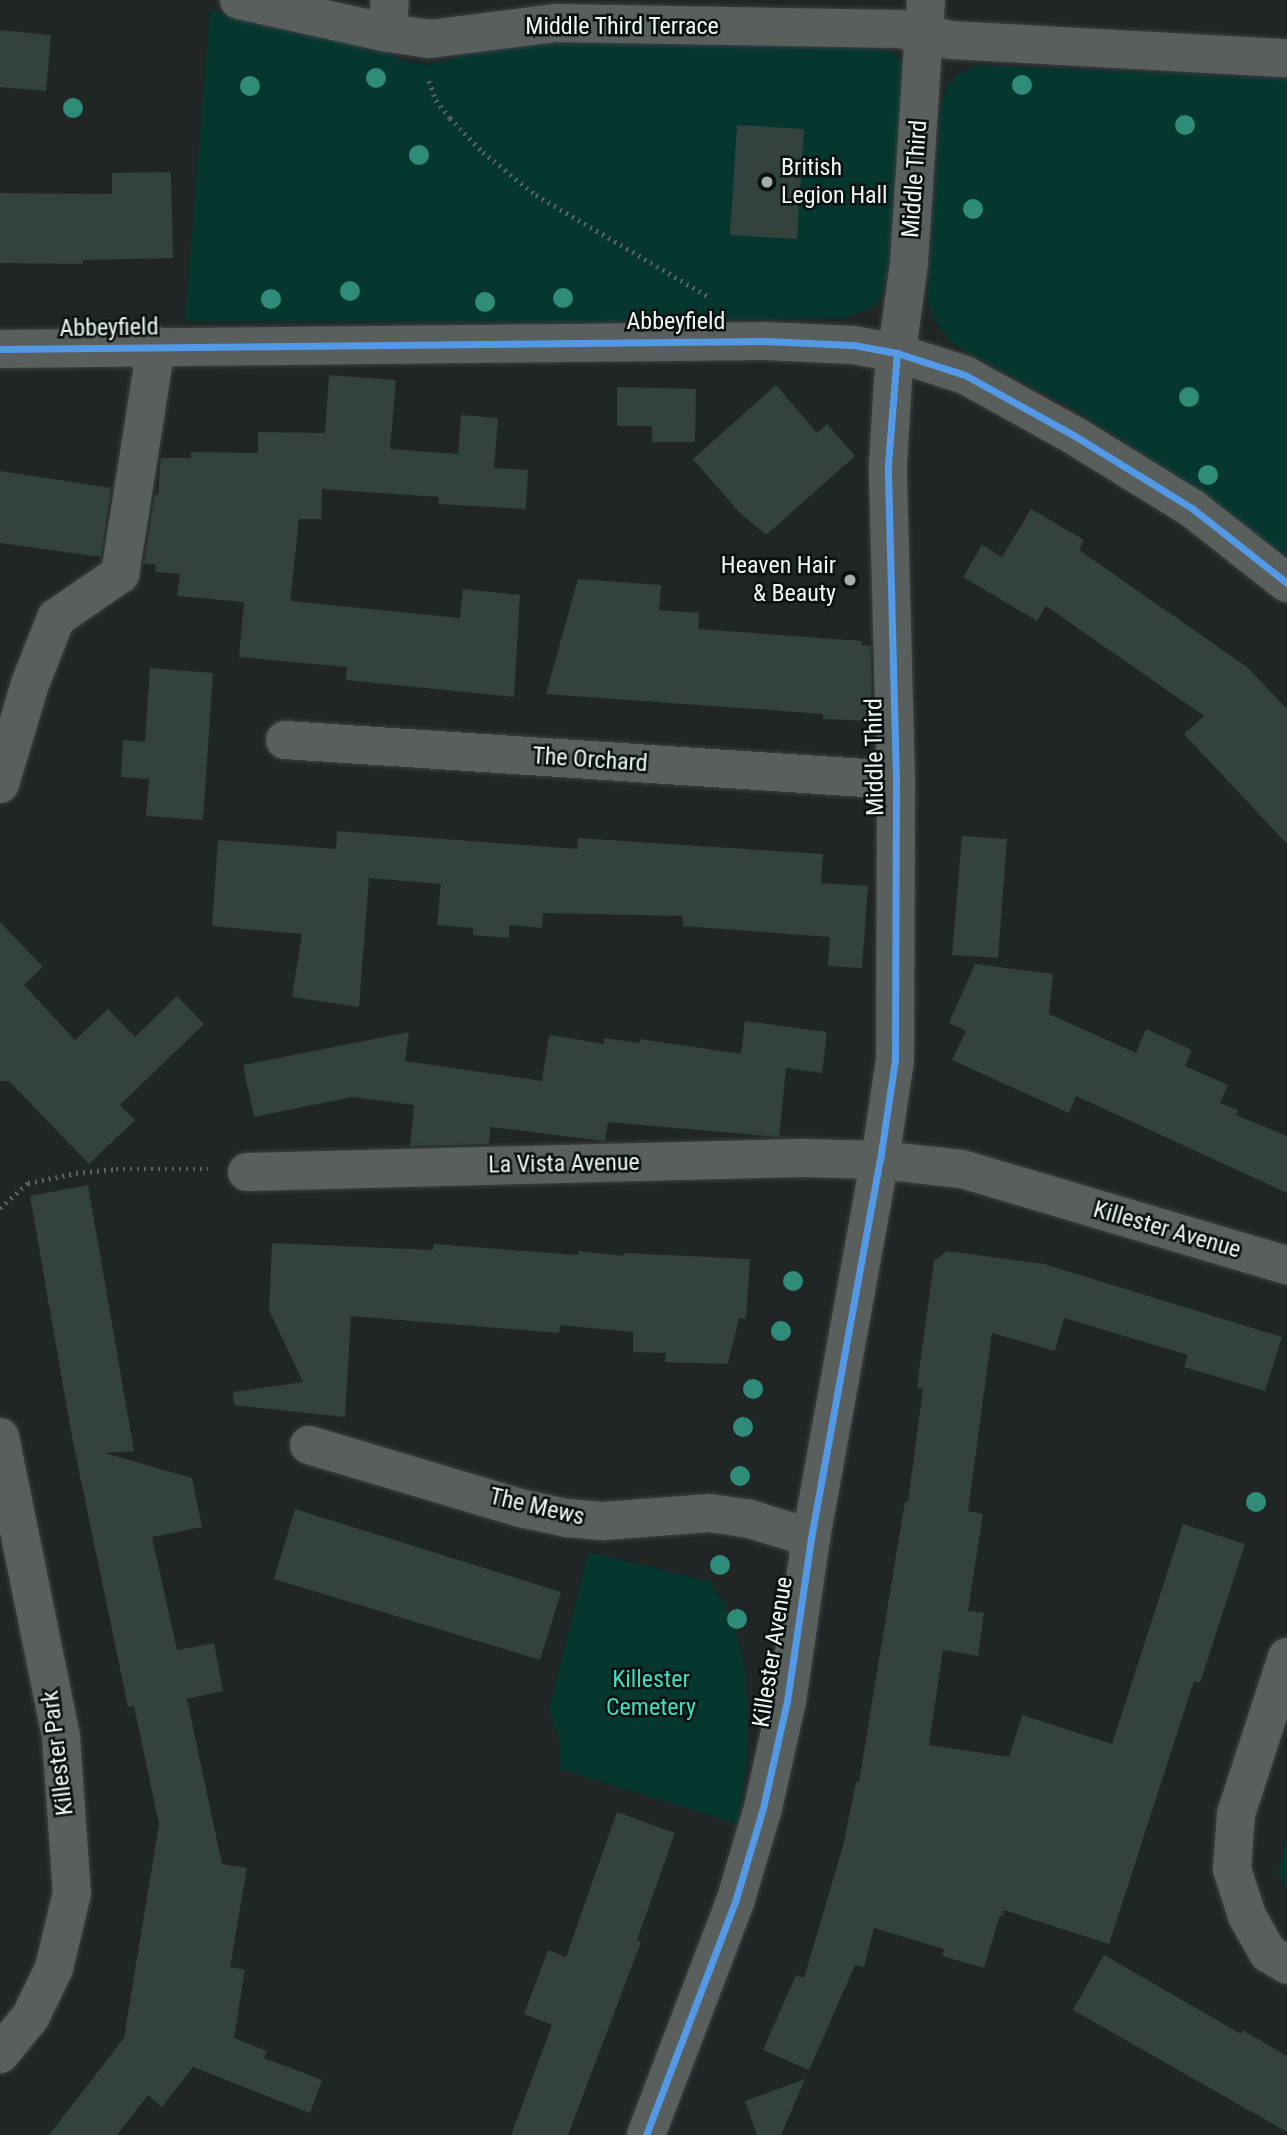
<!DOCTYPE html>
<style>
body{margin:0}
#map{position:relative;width:1287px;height:2135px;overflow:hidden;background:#202625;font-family:"Roboto Condensed",sans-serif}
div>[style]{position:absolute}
.green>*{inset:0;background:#05372f}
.building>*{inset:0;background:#33423e}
.path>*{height:4.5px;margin-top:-2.25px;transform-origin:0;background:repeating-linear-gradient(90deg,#5c6260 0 2px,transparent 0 7px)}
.roads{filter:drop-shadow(0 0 2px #3b4140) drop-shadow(0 0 2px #3b4140)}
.minor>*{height:38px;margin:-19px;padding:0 19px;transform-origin:19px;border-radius:19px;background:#595f5d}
.cycleway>*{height:7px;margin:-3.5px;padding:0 3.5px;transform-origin:3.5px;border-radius:3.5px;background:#5399e6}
.trees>*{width:20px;height:20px;margin:-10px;border-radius:50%;background:#2f8c79}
.dots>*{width:19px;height:19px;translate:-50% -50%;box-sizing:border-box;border:4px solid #0b1110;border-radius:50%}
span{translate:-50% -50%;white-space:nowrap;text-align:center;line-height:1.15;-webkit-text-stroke:5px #0b1110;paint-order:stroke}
.street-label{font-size:24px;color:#eef7f4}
.poi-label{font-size:24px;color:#eef7f4}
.left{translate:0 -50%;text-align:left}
.right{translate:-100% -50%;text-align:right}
.park-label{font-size:24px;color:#3cdfbe}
</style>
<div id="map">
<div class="green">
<div style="clip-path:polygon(210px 11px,272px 18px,365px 42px,405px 62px,429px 65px,516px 41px,860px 47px,889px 51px,897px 56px,904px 70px,889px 262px,882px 296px,872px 308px,846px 318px,566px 322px,185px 321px)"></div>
<div style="clip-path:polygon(980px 65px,1287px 79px,1287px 558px,1171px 472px,1080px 413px,950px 342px,937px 323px,927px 301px,941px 105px,946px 89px,957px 75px)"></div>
<div style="clip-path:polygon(589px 1552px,711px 1582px,725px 1606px,736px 1632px,745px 1673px,748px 1717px,747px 1761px,738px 1824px,560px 1769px,559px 1736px,549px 1710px)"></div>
<div style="clip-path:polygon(1287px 1834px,1287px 1892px,1278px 1873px)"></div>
</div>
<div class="building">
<div style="clip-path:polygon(0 30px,51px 35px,46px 91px,0 87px)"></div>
<div style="clip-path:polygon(737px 125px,804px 129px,797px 239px,730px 235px)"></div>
<div style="clip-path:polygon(171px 172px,173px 258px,83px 260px,83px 264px,0 263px,0 193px,112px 194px,112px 173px)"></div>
<div style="clip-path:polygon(329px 375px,396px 380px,390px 449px,458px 454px,461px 415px,498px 418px,494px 468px,528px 470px,526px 509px,438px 504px,439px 497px,322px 489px,321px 519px,299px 519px,290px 601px,460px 618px,463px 589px,520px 595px,514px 697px,346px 680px,347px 667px,239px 657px,244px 602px,177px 596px,180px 574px,155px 572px,156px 565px,144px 563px,155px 494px,158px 495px,161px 458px,191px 458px,191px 452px,258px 453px,258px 432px,325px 433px)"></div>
<div style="clip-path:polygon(776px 385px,817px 433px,827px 424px,855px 456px,766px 535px,739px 512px,693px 459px)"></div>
<div style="clip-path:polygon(617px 387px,696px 389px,695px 442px,652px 442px,652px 426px,617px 426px)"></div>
<div style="clip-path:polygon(0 471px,111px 488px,101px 557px,0 543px)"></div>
<div style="clip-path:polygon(1031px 509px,1084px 540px,1079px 550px,1247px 667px,1287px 709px,1287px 844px,1184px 734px,1204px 716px,1046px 606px,1037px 621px,963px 577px,982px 545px,1002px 557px)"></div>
<div style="clip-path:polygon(578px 579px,661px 585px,659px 610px,699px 613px,698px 629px,862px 641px,862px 645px,871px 646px,872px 721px,823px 719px,823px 714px,546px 694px)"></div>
<div style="clip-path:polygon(150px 668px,213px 673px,203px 820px,146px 816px,149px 779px,121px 777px,123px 740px,145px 742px)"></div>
<div style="clip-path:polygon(337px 831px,577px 849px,578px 838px,823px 854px,821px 883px,868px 886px,862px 968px,828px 966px,830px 937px,683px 926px,683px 916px,543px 913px,542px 928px,509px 925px,509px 938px,473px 935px,473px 928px,437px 925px,441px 884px,369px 878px,359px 1007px,292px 997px,302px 934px,212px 926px,218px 840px,336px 849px)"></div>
<div style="clip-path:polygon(962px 836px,1007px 839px,998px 958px,952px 955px)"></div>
<div style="clip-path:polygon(0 922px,43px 967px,24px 985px,75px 1040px,108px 1009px,135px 1037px,177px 996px,204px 1024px,120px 1105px,135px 1120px,89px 1164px,9px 1081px,0 1081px)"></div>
<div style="clip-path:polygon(975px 964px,1053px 974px,1049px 1014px,1136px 1053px,1146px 1029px,1192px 1050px,1185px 1066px,1228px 1085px,1220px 1103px,1238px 1110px,1236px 1115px,1287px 1136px,1287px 1193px,1076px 1096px,1069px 1113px,952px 1060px,966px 1031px,949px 1023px)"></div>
<div style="clip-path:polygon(745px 1021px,827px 1032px,822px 1073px,786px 1068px,779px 1137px,608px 1122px,605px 1141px,491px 1127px,489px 1144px,410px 1146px,414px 1105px,352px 1097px,254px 1117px,243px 1065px,409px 1032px,405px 1061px,542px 1081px,549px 1035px,604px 1044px,604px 1038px,639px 1043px,640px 1039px,741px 1054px)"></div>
<div style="clip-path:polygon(88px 1185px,134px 1451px,105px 1453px,192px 1478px,202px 1527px,152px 1537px,177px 1650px,214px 1643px,223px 1691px,187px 1699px,222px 1864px,247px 1868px,230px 1967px,245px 1970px,234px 2038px,267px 2051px,264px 2058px,322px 2080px,310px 2113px,193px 2067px,162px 2107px,148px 2095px,117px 2135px,49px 2135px,124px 2038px,159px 1824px,134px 1706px,128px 1707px,72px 1437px,30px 1196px)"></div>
<div style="clip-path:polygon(272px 1243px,433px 1250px,434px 1244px,578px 1255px,578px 1251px,624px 1256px,624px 1253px,750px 1259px,746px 1319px,739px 1318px,728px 1364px,665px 1362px,666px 1353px,633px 1352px,633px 1332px,560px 1325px,559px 1333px,351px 1316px,345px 1417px,234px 1405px,233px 1392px,303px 1382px,269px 1310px)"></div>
<div style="clip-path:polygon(947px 1251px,1044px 1264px,1282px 1337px,1265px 1391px,1184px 1367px,1188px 1355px,1064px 1318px,1055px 1351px,992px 1333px,968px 1511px,983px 1514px,968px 1611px,984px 1613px,978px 1656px,943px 1650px,929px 1745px,1009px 1757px,1022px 1715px,1112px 1744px,1183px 1524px,1245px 1544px,1200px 1683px,1194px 1681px,1109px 1944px,1004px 1910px,1003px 1916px,1000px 1915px,984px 1968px,942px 1956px,944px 1949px,874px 1928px,864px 1967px,855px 1965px,809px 2070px,763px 2050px,796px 1975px,804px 1978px,843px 1846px,856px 1782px,859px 1782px,905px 1501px,908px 1502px,923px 1388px,917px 1387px,934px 1261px)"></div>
<div style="clip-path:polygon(295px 1509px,561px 1592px,540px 1660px,274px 1579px)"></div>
<div style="clip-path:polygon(617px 1812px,675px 1833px,637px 1940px,641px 1942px,568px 2135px,511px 2135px,552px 2025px,524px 2014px,548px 1950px,566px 1957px)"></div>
<div style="clip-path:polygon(1104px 1955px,1241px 2034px,1243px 2030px,1287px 2056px,1287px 2132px,1073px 2010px)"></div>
<div style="clip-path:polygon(805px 2079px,781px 2135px,757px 2135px,745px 2101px)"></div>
</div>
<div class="path">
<div style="left:429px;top:81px;width:20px;rotate:70deg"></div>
<div style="left:436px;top:100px;width:23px;rotate:52deg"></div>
<div style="left:450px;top:118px;width:47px;rotate:45.9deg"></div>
<div style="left:483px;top:152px;width:68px;rotate:39.1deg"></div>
<div style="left:536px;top:195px;width:203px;rotate:30.5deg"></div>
<div style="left:0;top:1208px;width:38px;rotate:-42deg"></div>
<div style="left:28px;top:1183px;width:49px;rotate:-11.8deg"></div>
<div style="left:76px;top:1173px;width:40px;rotate:-5.7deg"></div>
<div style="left:116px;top:1169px;width:92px"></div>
</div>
<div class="roads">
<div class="minor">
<div style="left:239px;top:0;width:153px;rotate:12.5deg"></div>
<div style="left:388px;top:33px;width:42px;rotate:8.1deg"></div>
<div style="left:430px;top:39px;width:128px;rotate:-7.2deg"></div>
<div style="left:557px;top:23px;width:342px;rotate:1deg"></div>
<div style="left:899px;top:29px;width:53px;rotate:11.9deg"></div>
<div style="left:951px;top:40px;width:336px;rotate:3.1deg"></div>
<div style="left:388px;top:33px;width:33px;rotate:-87deg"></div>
<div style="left:0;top:349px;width:765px;rotate:-0.6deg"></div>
<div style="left:765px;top:341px;width:88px;rotate:2.6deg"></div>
<div style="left:853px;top:345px;width:45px;rotate:10.3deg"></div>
<div style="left:897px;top:353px;width:71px;rotate:17.9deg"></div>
<div style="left:965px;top:375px;width:126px;rotate:29deg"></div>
<div style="left:1075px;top:436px;width:139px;rotate:31.7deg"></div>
<div style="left:1193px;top:509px;width:120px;rotate:38.2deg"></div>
<div style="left:285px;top:740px;width:612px;rotate:3.75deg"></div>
<div style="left:0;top:784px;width:104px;rotate:-73.3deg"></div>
<div style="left:30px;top:684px;width:71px;rotate:-68.5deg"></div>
<div style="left:56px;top:618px;width:78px;rotate:-34.5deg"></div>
<div style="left:120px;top:574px;width:231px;rotate:-81deg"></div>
<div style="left:247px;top:1172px;width:554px;rotate:-1.45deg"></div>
<div style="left:801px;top:1158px;width:79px;rotate:1.5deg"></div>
<div style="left:880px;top:1160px;width:82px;rotate:6.3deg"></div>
<div style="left:962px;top:1169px;width:339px;rotate:16.5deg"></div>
<div style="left:0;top:1437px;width:306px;rotate:78.5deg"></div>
<div style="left:61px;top:1737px;width:156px;rotate:86deg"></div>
<div style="left:72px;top:1893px;width:77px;rotate:103.5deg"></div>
<div style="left:54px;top:1968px;width:53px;rotate:115.6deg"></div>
<div style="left:31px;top:2016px;width:49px;rotate:129.2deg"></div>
<div style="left:309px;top:1445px;width:220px;rotate:16.6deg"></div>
<div style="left:520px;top:1508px;width:48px;rotate:12deg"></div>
<div style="left:567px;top:1518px;width:37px;rotate:5deg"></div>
<div style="left:604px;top:1521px;width:106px;rotate:-4.3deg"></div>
<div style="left:710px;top:1513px;width:40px;rotate:8.5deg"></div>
<div style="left:750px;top:1519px;width:64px;rotate:17.3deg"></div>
<div style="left:1287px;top:1657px;width:165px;rotate:108deg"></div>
<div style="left:1236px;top:1814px;width:55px;rotate:94.2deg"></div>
<div style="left:1232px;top:1869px;width:49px;rotate:72.3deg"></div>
<div style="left:1247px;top:1916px;width:43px;rotate:60.4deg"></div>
<div style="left:1268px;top:1953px;width:22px;rotate:32deg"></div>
<div style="left:646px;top:2135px;width:249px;rotate:-69.1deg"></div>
<div style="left:735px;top:1902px;width:98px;rotate:-73.4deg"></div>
<div style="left:763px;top:1808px;width:110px;rotate:-77.4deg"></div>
<div style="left:787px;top:1701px;width:165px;rotate:-81.6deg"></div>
<div style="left:811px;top:1538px;width:384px;rotate:-79.7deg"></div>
<div style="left:880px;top:1160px;width:101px;rotate:-81.5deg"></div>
<div style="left:895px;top:1060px;width:280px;rotate:-89.8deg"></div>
<div style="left:896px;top:780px;width:316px;rotate:-91.5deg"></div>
<div style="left:888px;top:464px;width:85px;rotate:-86.6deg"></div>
<div style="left:893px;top:379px;width:117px;rotate:-82.1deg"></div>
<div style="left:909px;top:263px;width:264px;rotate:-86.3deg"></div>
</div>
</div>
<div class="cycleway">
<div style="left:0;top:349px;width:765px;rotate:-0.6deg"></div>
<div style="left:765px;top:341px;width:88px;rotate:2.6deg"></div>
<div style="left:853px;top:345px;width:45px;rotate:10.3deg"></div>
<div style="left:897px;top:353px;width:71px;rotate:17.9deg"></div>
<div style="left:965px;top:375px;width:126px;rotate:29deg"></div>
<div style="left:1075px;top:436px;width:139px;rotate:31.7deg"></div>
<div style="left:1193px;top:509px;width:120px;rotate:38.2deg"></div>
<div style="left:646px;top:2135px;width:249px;rotate:-69.1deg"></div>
<div style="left:735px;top:1902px;width:98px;rotate:-73.4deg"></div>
<div style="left:763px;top:1808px;width:110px;rotate:-77.4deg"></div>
<div style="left:787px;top:1701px;width:165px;rotate:-81.6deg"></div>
<div style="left:811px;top:1538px;width:384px;rotate:-79.7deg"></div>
<div style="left:880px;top:1160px;width:101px;rotate:-81.5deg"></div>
<div style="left:895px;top:1060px;width:280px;rotate:-89.8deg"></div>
<div style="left:896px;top:780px;width:316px;rotate:-91.5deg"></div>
<div style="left:888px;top:464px;width:111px;rotate:-85.4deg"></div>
</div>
<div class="trees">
<div style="left:376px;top:78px"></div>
<div style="left:1022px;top:85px"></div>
<div style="left:250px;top:86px"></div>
<div style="left:73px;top:108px"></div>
<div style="left:1185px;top:125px"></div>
<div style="left:419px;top:155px"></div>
<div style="left:973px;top:209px"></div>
<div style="left:350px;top:291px"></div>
<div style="left:563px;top:298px"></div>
<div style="left:271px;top:299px"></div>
<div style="left:485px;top:302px"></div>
<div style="left:1189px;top:397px"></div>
<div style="left:1208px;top:475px"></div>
<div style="left:793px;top:1281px"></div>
<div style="left:781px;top:1331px"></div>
<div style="left:753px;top:1389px"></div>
<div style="left:743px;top:1427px"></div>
<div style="left:740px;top:1476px"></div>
<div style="left:1256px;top:1502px"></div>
<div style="left:720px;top:1565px"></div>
<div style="left:737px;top:1619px"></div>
</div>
<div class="dots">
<div style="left:767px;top:182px;background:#a6aeac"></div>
<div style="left:850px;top:580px;background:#a6aeac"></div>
</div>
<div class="street-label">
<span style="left:622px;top:27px">Middle Third Terrace</span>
<span style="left:915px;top:179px;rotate:-86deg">Middle Third</span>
<span style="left:676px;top:322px">Abbeyfield</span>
<span style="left:109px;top:328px;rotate:-1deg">Abbeyfield</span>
<span style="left:875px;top:757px;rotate:-91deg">Middle Third</span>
<span style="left:590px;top:760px;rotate:4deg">The Orchard</span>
<span style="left:564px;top:1164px;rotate:-1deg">La Vista Avenue</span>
<span style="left:1167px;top:1230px;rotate:16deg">Killester Avenue</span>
<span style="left:537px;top:1507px;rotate:13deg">The Mews</span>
<span style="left:773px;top:1652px;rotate:-81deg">Killester Avenue</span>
<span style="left:58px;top:1753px;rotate:-97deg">Killester Park</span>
</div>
<div class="poi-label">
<span class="left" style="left:781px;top:182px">British<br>Legion Hall</span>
<span class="right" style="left:836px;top:580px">Heaven Hair<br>&amp; Beauty</span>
</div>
<div class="park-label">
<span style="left:651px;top:1694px">Killester<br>Cemetery</span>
</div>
</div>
